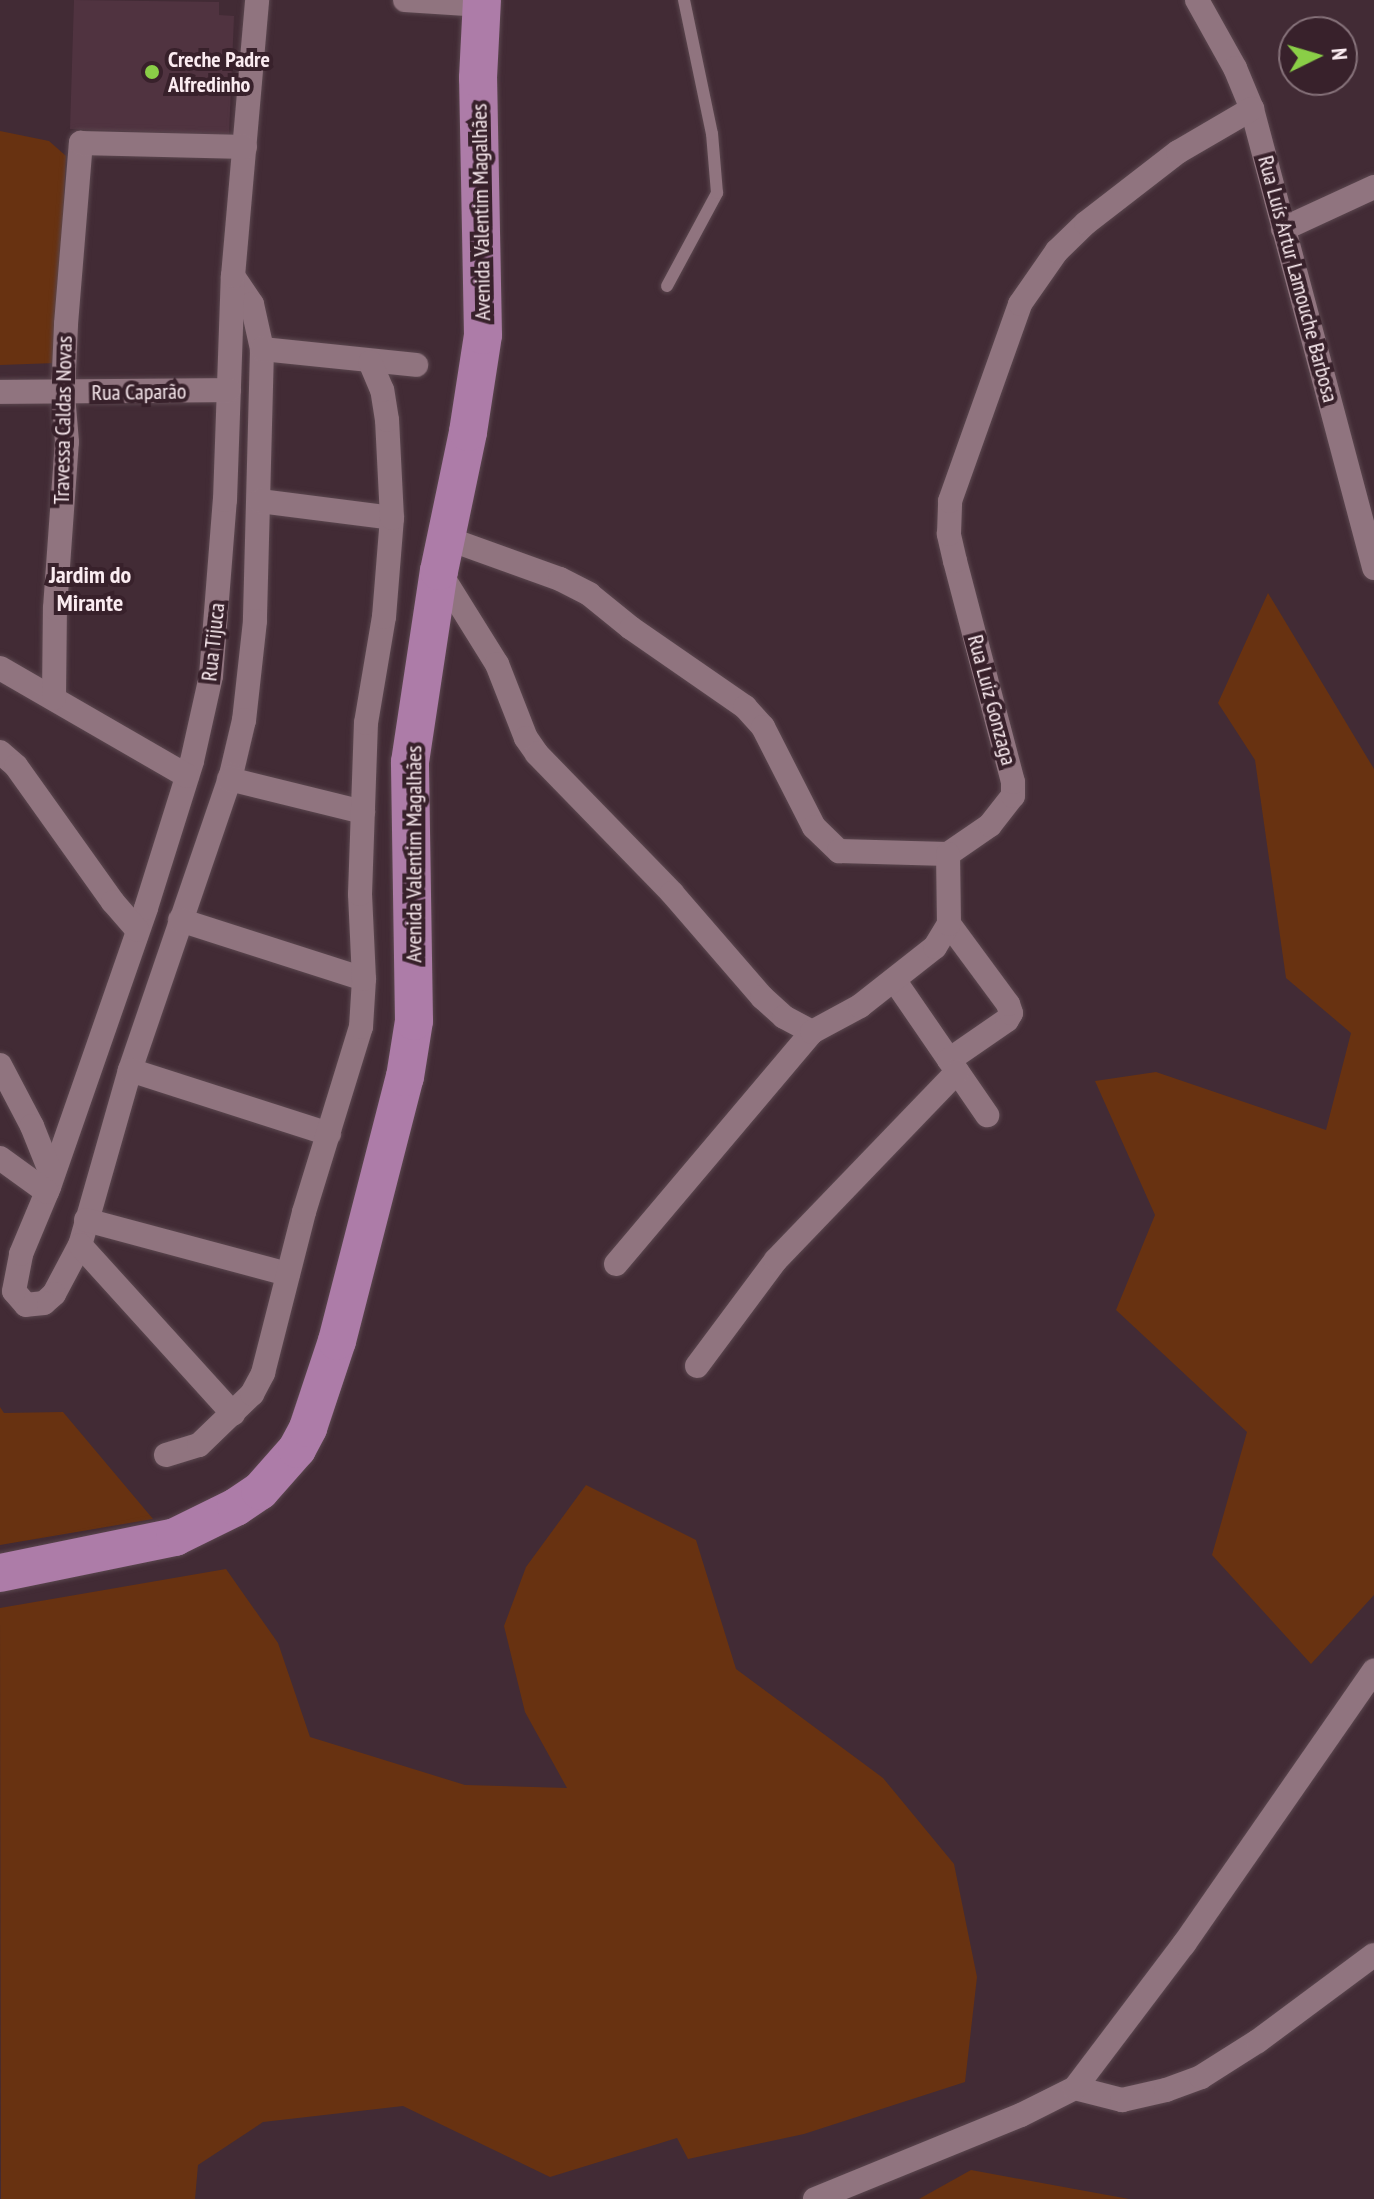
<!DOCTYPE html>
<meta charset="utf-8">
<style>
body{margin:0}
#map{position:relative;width:1374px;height:2199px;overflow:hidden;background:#422b35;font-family:"PT Sans Narrow",sans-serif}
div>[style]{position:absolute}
.built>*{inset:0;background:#503340}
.green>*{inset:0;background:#683211}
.roads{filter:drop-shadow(0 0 2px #5b474f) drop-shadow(0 0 2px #5b474f)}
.lane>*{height:12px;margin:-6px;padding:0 6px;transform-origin:6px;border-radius:6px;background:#90747f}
.street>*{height:24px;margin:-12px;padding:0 12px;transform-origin:12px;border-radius:12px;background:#90747f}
.primary>*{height:38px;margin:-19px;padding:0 19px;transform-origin:19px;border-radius:19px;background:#ad7ca8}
.dots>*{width:22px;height:22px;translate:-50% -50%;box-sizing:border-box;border:4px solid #38212b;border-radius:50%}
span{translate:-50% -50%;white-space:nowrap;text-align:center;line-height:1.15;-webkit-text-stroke:8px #38212b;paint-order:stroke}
.poi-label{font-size:22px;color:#fbecf1;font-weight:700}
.left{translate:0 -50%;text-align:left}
.street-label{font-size:22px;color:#fbecf1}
.neighbourhood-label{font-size:24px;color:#fbecf1;font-weight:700}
.north{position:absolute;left:1278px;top:16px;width:80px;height:80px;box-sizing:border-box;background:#38212b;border:2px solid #86727a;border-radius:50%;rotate:85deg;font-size:22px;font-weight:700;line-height:32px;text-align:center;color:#fbecf1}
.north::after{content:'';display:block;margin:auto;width:28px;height:36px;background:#8ace47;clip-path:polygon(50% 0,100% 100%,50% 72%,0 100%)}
</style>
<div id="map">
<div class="built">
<div style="clip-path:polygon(74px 0,219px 2px,219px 15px,234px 16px,229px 135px,70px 129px)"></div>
</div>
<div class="green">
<div style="clip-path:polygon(0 131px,49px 141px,66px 156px,56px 363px,0 365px)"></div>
<div style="clip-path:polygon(1268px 593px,1374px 769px,1374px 1595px,1311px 1664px,1212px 1555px,1247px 1432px,1116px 1310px,1155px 1215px,1095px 1081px,1156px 1072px,1326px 1130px,1351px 1033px,1286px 978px,1255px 760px,1218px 703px)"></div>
<div style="clip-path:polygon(0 1407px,4px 1413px,63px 1412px,153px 1519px,0 1545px)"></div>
<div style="clip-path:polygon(586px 1485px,696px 1540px,736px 1669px,883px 1778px,954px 1864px,977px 1977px,965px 2082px,804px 2134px,688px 2159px,677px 2138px,550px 2177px,403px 2106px,263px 2122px,198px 2165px,195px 2199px,1px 2199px,0 1608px,226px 1569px,278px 1643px,310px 1737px,465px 1785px,567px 1788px,525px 1712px,504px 1626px,526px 1567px)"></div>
<div style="clip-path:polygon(971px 2170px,1129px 2199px,919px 2199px)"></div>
</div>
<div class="roads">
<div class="lane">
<div style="left:667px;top:286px;width:106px;rotate:-61.7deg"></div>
<div style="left:717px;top:193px;width:59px;rotate:-94.8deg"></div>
<div style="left:712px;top:134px;width:137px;rotate:-101.8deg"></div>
</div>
<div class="street">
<div style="left:405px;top:0;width:77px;rotate:3.7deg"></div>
<div style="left:1197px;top:0;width:78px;rotate:60.8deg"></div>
<div style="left:1235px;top:68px;width:44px;rotate:67.5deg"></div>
<div style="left:1252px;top:109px;width:475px;rotate:75.1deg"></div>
<div style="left:1283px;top:229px;width:100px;rotate:-24.8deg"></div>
<div style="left:233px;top:276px;width:34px;rotate:56deg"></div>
<div style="left:252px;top:304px;width:46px;rotate:77.5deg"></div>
<div style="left:262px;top:349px;width:272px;rotate:91.5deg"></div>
<div style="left:255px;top:621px;width:100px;rotate:96.3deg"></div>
<div style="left:244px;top:720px;width:57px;rotate:103.3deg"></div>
<div style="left:231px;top:775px;width:312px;rotate:108.9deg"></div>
<div style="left:130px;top:1070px;width:182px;rotate:105.9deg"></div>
<div style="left:80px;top:1245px;width:55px;rotate:118deg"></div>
<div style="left:54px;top:1294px;width:13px;rotate:138deg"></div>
<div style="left:44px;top:1303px;width:18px;rotate:174deg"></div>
<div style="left:26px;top:1305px;width:18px;rotate:-131deg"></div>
<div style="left:14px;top:1291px;width:38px;rotate:-79deg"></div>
<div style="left:21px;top:1254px;width:73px;rotate:-67.3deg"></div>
<div style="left:49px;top:1187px;width:295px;rotate:-70.8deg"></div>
<div style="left:146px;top:908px;width:154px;rotate:-72.6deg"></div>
<div style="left:192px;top:761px;width:87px;rotate:-77.4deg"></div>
<div style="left:211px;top:676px;width:177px;rotate:-85.5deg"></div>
<div style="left:225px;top:500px;width:224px;rotate:-88deg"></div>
<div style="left:233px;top:276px;width:277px;rotate:-85deg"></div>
<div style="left:262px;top:349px;width:155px;rotate:5.9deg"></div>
<div style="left:0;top:392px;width:229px;rotate:-0.5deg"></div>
<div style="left:260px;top:501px;width:133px;rotate:7.3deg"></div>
<div style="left:446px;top:538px;width:121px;rotate:19.8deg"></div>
<div style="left:560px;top:579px;width:33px;rotate:27deg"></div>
<div style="left:589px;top:594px;width:54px;rotate:39deg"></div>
<div style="left:631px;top:628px;width:139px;rotate:34.7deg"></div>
<div style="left:745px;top:707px;width:27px;rotate:48deg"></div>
<div style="left:763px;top:727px;width:112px;rotate:63deg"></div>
<div style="left:814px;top:827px;width:35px;rotate:44deg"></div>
<div style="left:839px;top:851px;width:109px;rotate:1.6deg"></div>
<div style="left:948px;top:854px;width:51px;rotate:-34.6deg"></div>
<div style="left:990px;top:825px;width:37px;rotate:-52deg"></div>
<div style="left:1013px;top:796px;width:14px;rotate:-90deg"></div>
<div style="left:1013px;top:782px;width:228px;rotate:-104.7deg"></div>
<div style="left:955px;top:561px;width:28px;rotate:-103deg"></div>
<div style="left:949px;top:534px;width:33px;rotate:-88deg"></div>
<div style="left:950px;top:501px;width:209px;rotate:-70.4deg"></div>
<div style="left:1020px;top:304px;width:65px;rotate:-55.1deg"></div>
<div style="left:1057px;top:251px;width:40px;rotate:-44deg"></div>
<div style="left:1086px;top:223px;width:116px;rotate:-37.7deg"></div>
<div style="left:1178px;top:152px;width:86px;rotate:-30.2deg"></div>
<div style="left:439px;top:571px;width:110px;rotate:58.1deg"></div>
<div style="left:497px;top:664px;width:79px;rotate:68.6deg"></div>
<div style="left:526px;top:738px;width:19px;rotate:55deg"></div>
<div style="left:537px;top:754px;width:194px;rotate:45.8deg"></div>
<div style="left:672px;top:893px;width:138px;rotate:49.1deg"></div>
<div style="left:762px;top:997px;width:30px;rotate:42deg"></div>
<div style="left:784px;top:1017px;width:32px;rotate:28deg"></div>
<div style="left:0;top:668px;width:216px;rotate:30deg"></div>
<div style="left:54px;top:698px;width:90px;rotate:-89.4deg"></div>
<div style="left:55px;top:608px;width:166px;rotate:-85.9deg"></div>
<div style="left:67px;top:442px;width:48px;rotate:-94.8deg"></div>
<div style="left:63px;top:394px;width:70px;rotate:-87.5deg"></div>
<div style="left:66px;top:324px;width:182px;rotate:-85.3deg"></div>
<div style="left:81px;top:143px;width:164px;rotate:1.4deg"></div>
<div style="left:0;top:752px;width:21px;rotate:41deg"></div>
<div style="left:16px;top:766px;width:167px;rotate:54.5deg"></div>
<div style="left:113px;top:902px;width:37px;rotate:49deg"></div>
<div style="left:229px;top:779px;width:138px;rotate:13.8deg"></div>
<div style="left:180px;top:920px;width:193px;rotate:17.8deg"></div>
<div style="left:895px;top:981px;width:163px;rotate:55.5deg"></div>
<div style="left:949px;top:1060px;width:70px;rotate:-34.6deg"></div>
<div style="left:1007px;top:1020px;width:8px;rotate:-60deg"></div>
<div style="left:1011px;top:1013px;width:9px;rotate:-108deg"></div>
<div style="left:1008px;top:1004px;width:99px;rotate:-126.4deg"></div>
<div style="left:0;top:1065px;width:69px;rotate:62.3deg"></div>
<div style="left:32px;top:1126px;width:54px;rotate:68.2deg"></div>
<div style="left:130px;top:1070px;width:209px;rotate:17.8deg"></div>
<div style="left:0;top:1158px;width:58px;rotate:35.9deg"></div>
<div style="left:86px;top:1220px;width:209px;rotate:15deg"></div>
<div style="left:80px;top:1245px;width:228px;rotate:47.8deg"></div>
<div style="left:616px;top:1264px;width:304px;rotate:-49.8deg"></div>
<div style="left:812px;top:1032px;width:55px;rotate:-28.4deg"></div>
<div style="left:860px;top:1006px;width:95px;rotate:-38.2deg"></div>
<div style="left:935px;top:947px;width:27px;rotate:-59deg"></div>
<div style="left:949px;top:924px;width:70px;rotate:-90.8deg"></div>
<div style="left:697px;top:1366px;width:132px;rotate:-53.3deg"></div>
<div style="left:776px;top:1260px;width:261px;rotate:-46.1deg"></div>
<div style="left:166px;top:1455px;width:34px;rotate:-17deg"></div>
<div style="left:199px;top:1445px;width:74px;rotate:-43.9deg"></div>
<div style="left:252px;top:1394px;width:24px;rotate:-62deg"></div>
<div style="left:263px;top:1373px;width:166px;rotate:-75.7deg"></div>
<div style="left:304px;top:1212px;width:194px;rotate:-72.9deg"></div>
<div style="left:361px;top:1027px;width:48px;rotate:-86.4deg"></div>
<div style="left:364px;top:979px;width:85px;rotate:-92.7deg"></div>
<div style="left:360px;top:894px;width:171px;rotate:-88deg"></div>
<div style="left:366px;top:723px;width:108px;rotate:-80.4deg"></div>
<div style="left:384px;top:617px;width:99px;rotate:-85.4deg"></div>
<div style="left:392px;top:518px;width:98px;rotate:-92.9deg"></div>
<div style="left:387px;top:420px;width:30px;rotate:-99deg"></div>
<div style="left:382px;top:390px;width:30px;rotate:-113deg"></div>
<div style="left:1075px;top:2088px;width:49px;rotate:14.3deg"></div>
<div style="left:1122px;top:2100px;width:45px;rotate:-12.8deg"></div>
<div style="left:1166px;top:2090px;width:37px;rotate:-20deg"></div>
<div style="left:1201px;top:2077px;width:67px;rotate:-32.3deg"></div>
<div style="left:1258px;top:2041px;width:144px;rotate:-36.6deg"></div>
<div style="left:815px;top:2199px;width:222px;rotate:-22.2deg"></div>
<div style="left:1021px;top:2115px;width:60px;rotate:-26.6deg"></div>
<div style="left:1075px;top:2088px;width:181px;rotate:-52.9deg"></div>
<div style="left:1184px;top:1944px;width:333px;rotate:-55.2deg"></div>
</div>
<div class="primary">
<div style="left:0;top:1573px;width:179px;rotate:-11.6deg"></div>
<div style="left:175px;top:1537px;width:68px;rotate:-26.2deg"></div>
<div style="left:236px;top:1507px;width:29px;rotate:-34deg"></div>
<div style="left:260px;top:1491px;width:56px;rotate:-48.6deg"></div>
<div style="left:297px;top:1449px;width:24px;rotate:-62deg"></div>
<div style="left:308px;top:1428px;width:92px;rotate:-71.6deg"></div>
<div style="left:337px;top:1341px;width:273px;rotate:-75.6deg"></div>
<div style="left:405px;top:1077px;width:57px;rotate:-80.9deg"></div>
<div style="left:414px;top:1021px;width:259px;rotate:-90.9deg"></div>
<div style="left:410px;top:762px;width:193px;rotate:-81.4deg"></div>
<div style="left:439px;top:571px;width:142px;rotate:-78.2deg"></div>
<div style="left:468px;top:432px;width:98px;rotate:-81.2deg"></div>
<div style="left:483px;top:335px;width:257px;rotate:-91.1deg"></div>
<div style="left:478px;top:78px;width:78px;rotate:-87.1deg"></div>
</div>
</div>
<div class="dots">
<div style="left:152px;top:72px;background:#8ace47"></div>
</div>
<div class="poi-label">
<span class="left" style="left:168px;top:72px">Creche Padre<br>Alfredinho</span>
</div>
<div class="street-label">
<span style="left:481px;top:212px;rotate:-91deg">Avenida Valentim Magalhães</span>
<span style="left:1298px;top:279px;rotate:75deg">Rua Luís Artur Lamouche Barbosa</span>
<span style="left:139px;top:392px;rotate:-1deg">Rua Caparão</span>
<span style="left:63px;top:420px;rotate:-89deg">Travessa Caldas Novas</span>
<span style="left:213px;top:642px;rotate:-84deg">Rua Tijuca</span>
<span style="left:992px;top:700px;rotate:75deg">Rua Luiz Gonzaga</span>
<span style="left:414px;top:854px;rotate:-90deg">Avenida Valentim Magalhães</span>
</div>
<div class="neighbourhood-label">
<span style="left:90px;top:589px">Jardim do<br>Mirante</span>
</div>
<div class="north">N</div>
</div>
